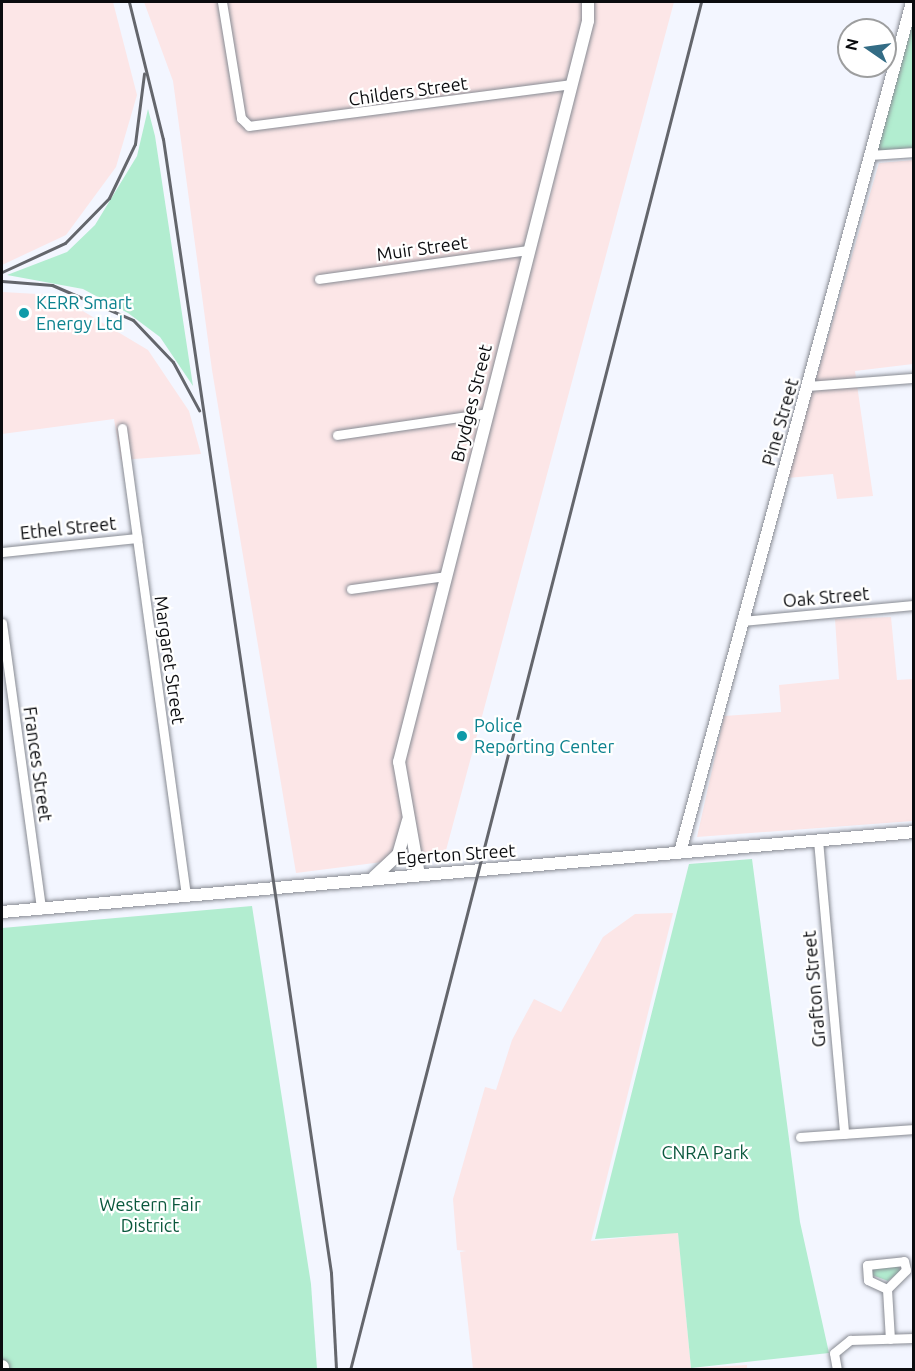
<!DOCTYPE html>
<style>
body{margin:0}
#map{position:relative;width:915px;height:1371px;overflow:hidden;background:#f3f6ff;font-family:Ubuntu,sans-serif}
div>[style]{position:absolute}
.industrial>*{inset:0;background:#fce6e7}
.green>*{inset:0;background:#b2edd0}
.roads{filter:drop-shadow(0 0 2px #888b93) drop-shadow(0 0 2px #888b93)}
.minor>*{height:9px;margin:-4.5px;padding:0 4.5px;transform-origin:4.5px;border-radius:4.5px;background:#fff}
.tertiary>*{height:12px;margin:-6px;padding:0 6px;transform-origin:6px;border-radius:6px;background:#fff}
.secondary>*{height:14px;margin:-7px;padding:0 7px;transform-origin:7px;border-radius:7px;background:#fff}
.rail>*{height:3px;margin:-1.5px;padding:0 1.5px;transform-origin:1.5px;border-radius:1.5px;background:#64666c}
.dots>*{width:16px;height:16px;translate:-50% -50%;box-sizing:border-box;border:3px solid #fff;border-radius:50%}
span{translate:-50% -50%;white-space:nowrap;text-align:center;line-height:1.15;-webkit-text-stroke:4.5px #fff;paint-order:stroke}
.street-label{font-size:18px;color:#0b0c0f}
.culture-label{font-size:18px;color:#0d838f}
.left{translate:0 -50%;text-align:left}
.park-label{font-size:18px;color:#0b583d}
.frame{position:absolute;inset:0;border:3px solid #0b0c0f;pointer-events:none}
.north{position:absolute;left:837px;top:18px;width:60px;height:60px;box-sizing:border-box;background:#fff;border:2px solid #9d9e9f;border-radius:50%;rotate:283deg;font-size:16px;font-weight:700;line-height:24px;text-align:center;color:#0b0c0f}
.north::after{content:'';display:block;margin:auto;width:21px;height:27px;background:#336c85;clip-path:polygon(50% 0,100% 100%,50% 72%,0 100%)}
</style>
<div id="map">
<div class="industrial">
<div style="clip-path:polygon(2px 2px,113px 2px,137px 95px,116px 167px,66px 235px,2px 265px)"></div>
<div style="clip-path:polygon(144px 2px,674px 2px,445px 854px,296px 873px,212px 370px,173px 81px)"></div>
<div style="clip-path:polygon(913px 160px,913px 364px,855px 371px,873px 496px,837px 499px,833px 474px,787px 478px,879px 163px)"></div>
<div style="clip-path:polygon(2px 292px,56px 295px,148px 350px,189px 411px,201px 454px,121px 460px,114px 419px,2px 434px)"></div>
<div style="clip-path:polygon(891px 617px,897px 680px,913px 679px,913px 821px,697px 837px,724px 716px,781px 712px,779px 685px,839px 679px,835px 619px)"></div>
<div style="clip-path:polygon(673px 913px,591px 1241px,678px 1232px,691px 1368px,747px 1365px,747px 1369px,473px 1369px,460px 1252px,466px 1251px,457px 1250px,453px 1199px,485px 1087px,496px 1090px,512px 1040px,534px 999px,561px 1012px,603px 937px,635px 914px)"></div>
</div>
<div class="green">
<div style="clip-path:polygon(913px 8px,913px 148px,874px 153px)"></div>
<div style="clip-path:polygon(148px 109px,155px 136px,193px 386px,160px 337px,128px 313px,83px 289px,7px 275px,67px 252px,95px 225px,137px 156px)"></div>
<div style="clip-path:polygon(752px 859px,800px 1222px,829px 1353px,691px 1368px,678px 1233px,595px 1239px,689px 864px)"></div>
<div style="clip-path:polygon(252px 906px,311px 1284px,317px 1369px,2px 1370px,2px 928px)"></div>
<div style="clip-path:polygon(899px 1265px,900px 1271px,888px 1281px,872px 1275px,871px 1269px)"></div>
</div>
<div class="roads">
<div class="minor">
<div style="left:222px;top:2px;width:118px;rotate:80.7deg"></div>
<div style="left:241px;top:118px;width:11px;rotate:45deg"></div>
<div style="left:249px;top:126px;width:325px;rotate:-7.4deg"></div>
<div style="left:871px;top:155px;width:43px;rotate:-4deg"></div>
<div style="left:319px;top:279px;width:212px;rotate:-7.9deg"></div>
<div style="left:809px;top:386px;width:105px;rotate:-4.4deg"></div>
<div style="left:122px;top:428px;width:472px;rotate:82.2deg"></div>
<div style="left:337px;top:435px;width:152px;rotate:-8.3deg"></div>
<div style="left:2px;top:552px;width:136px;rotate:-5.9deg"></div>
<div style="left:351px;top:589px;width:96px;rotate:-7.8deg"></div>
<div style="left:741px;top:621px;width:174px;rotate:-5.3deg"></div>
<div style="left:2px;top:623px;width:289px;rotate:82.2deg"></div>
<div style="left:818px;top:840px;width:295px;rotate:84.9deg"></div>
<div style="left:800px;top:1137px;width:114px;rotate:-4deg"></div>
<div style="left:887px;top:1289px;width:21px;rotate:-155deg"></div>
<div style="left:868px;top:1280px;width:15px;rotate:-94deg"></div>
<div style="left:867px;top:1265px;width:37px;rotate:-6deg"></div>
<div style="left:904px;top:1261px;width:9px;rotate:77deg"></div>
<div style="left:906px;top:1270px;width:27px;rotate:135deg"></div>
<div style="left:887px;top:1289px;width:50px;rotate:86.6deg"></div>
<div style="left:837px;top:1370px;width:17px;rotate:-100deg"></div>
<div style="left:834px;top:1353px;width:21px;rotate:-39deg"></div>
<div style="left:850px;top:1340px;width:64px;rotate:-1.8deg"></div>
</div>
<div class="tertiary">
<div style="left:680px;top:852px;width:881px;rotate:-74.73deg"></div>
<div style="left:419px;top:875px;width:115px;rotate:-100deg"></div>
<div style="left:399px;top:762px;width:765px;rotate:-75.69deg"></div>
<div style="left:588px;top:21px;width:19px;rotate:-90deg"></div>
<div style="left:374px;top:877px;width:33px;rotate:-43deg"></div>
<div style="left:398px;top:855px;width:36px;rotate:-74deg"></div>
<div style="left:2px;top:912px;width:916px;rotate:-5.01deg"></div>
</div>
<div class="secondary">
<div style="left:2px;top:1367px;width:3px;rotate:90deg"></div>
</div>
</div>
<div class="rail">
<div style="left:129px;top:2px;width:141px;rotate:76.1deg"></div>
<div style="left:163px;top:139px;width:1146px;rotate:81.57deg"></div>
<div style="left:331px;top:1273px;width:97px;rotate:87deg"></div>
<div style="left:2px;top:272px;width:69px;rotate:-24.7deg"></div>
<div style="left:65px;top:243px;width:63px;rotate:-45.6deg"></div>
<div style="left:109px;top:198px;width:60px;rotate:-64.3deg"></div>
<div style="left:135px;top:144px;width:71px;rotate:-82.7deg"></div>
<div style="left:2px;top:281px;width:50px;rotate:4.6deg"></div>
<div style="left:52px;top:285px;width:88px;rotate:23.4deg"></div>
<div style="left:133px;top:320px;width:58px;rotate:46.4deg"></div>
<div style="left:173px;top:362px;width:55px;rotate:61.6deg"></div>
<div style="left:350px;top:1370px;width:1412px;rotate:-75.61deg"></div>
</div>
<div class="dots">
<div style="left:24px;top:313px;background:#0f9aa8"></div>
<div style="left:462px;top:736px;background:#0f9aa8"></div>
</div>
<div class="street-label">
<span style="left:408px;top:91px;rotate:-8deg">Childers Street</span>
<span style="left:422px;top:248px;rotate:-8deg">Muir Street</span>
<span style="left:471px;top:403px;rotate:-76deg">Brydges Street</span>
<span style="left:780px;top:422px;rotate:-74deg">Pine Street</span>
<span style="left:68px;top:528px;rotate:-6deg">Ethel Street</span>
<span style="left:826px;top:597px;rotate:-5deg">Oak Street</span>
<span style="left:170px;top:660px;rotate:82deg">Margaret Street</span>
<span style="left:38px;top:764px;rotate:82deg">Frances Street</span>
<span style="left:456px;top:854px;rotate:-4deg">Egerton Street</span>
<span style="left:814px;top:989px;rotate:-95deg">Grafton Street</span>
</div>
<div class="culture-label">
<span class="left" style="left:36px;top:313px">KERR Smart<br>Energy Ltd</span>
<span class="left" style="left:474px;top:736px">Police<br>Reporting Center</span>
</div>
<div class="park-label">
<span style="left:705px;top:1152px">CNRA Park</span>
<span style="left:150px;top:1215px">Western Fair<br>District</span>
</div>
<div class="frame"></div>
<div class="north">N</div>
</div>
